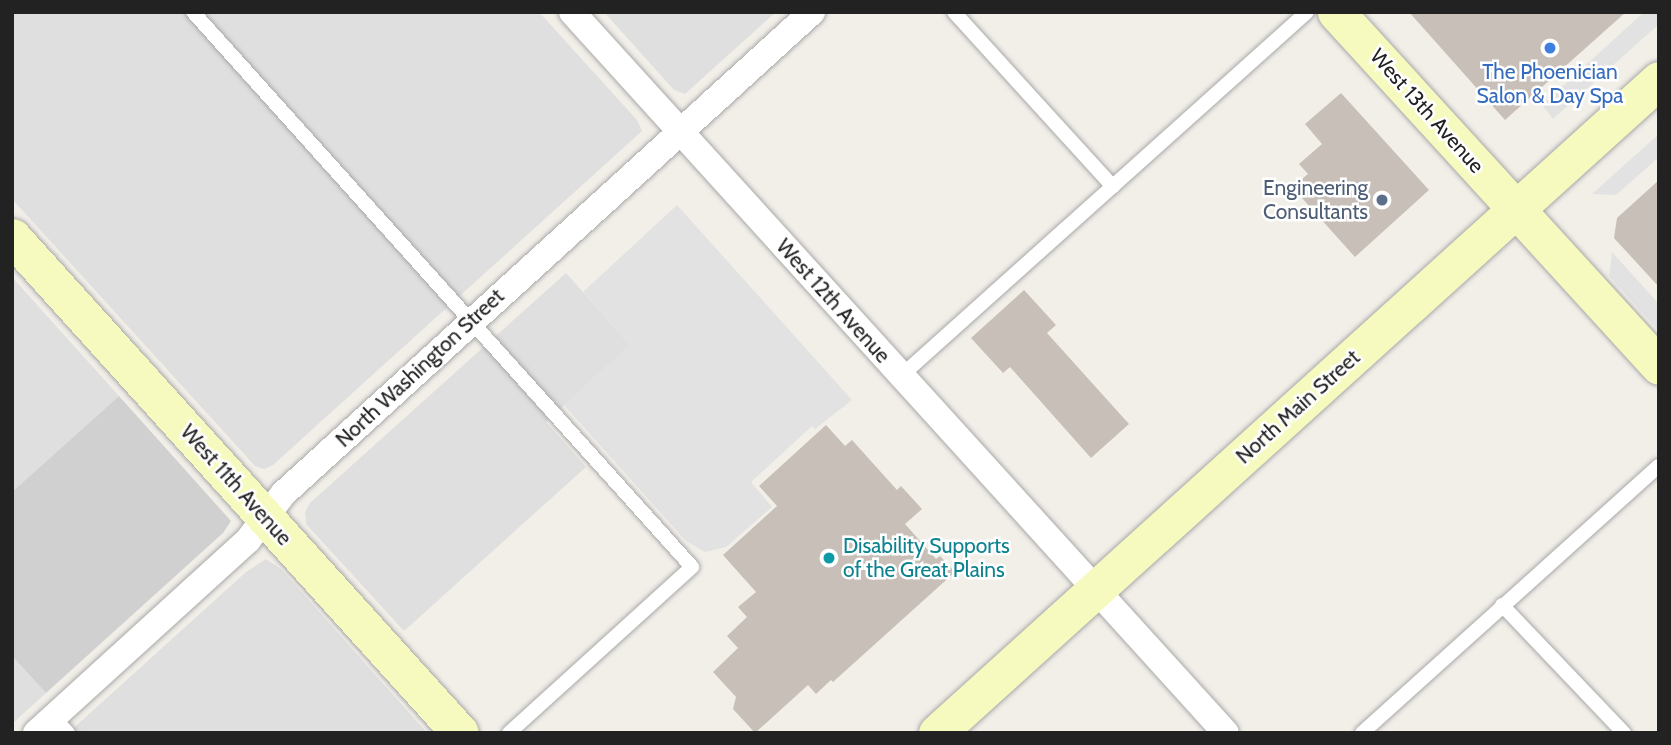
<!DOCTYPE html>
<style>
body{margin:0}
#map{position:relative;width:1671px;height:745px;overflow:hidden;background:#f2efe9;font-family:Cabin,sans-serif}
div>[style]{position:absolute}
.residential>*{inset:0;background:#e0dfdf}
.religious>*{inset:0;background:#d0d0d0}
.parking>*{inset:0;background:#e2e2e2}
.building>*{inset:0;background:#c7bfb8}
.roads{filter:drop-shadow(0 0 2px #a9a9a9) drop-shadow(0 0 2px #a9a9a9)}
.lane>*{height:14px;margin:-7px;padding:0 7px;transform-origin:7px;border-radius:7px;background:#fff}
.street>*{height:26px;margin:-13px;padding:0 13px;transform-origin:13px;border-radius:13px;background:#fff}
.secondary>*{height:37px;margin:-18.5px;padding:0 18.5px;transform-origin:18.5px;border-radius:18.5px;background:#f7fabf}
.dots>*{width:19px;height:19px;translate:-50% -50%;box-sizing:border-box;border:4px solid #fff;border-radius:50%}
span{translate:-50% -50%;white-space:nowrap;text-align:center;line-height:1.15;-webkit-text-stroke:5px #fff;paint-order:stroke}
.shop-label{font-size:21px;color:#366cbe}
.street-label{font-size:21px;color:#222}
.service-label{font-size:21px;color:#4e5e75}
.right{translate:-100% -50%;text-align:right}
.culture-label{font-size:21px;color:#0d838f}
.left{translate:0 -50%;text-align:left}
.frame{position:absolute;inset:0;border:14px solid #222;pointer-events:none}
</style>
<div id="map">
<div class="residential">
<div style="clip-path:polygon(12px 12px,539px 12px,637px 120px,642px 131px,273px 465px,264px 469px,255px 466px,12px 199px)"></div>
<div style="clip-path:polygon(604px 12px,776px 12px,685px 94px,674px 90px)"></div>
<div style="clip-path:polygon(566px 273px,630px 345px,546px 422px,586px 467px,404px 631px,306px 524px,305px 512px,310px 503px)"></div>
<div style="clip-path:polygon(12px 277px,119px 396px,12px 492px)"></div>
<div style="clip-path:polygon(266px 559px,281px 569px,427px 733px,68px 733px,246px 572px)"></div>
<div style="clip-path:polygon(12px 656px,46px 693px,12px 724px)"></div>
</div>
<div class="religious">
<div style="clip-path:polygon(119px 396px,231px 521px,223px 533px,46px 693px,12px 656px,12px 492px)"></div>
</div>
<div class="parking">
<div style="clip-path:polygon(1644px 12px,1659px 12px,1659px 24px,1553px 119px,1542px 105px)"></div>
<div style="clip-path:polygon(1659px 134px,1659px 157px,1616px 195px,1592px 194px)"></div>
<div style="clip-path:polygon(677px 205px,852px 400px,815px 429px,812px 426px,751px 482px,772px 507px,726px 547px,705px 552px,686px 541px,564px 405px,630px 345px,583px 292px)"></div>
<div style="clip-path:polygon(1612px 252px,1659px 304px,1659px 331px,1609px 276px)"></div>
</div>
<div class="building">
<div style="clip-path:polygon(1409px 12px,1626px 12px,1505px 120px)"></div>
<div style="clip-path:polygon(1341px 93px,1429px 190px,1355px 257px,1292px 187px,1308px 174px,1299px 164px,1322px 144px,1305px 124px)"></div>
<div style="clip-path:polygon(1659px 180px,1659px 287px,1614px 238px,1617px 218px)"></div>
<div style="clip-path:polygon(1024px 290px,1056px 325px,1047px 333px,1129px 424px,1091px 458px,1010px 367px,1003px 373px,971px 338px)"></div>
<div style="clip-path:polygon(826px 425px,845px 446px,852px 440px,897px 490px,901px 486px,922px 509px,905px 524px,936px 559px,940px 556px,955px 572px,833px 682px,831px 680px,816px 694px,808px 685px,755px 733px,733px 709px,736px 697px,713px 672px,738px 648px,727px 636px,747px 617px,738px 607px,756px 592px,723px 555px,777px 506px,759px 486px)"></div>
</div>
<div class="roads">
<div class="lane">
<div style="left:193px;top:12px;width:746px;rotate:48.04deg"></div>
<div style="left:692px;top:567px;width:247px;rotate:137.8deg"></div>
<div style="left:954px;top:12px;width:236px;rotate:47.7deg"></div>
<div style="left:901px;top:376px;width:545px;rotate:-41.88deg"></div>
<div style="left:1502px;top:605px;width:177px;rotate:46.4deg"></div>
<div style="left:53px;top:717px;width:22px;rotate:47deg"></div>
<div style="left:1362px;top:733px;width:399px;rotate:-42deg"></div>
</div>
<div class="street">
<div style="left:572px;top:12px;width:973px;rotate:47.79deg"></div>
<div style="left:36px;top:733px;width:287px;rotate:-42.3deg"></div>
<div style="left:248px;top:540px;width:58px;rotate:-52.7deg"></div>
<div style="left:283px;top:494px;width:716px;rotate:-42.34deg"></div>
</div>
<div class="secondary">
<div style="left:1336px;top:12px;width:479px;rotate:47.6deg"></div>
<div style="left:12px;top:237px;width:668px;rotate:47.91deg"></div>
<div style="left:937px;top:733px;width:973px;rotate:-42.13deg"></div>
</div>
</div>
<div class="dots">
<div style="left:1550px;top:48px;background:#3f7fe0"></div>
<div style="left:1382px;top:200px;background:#5c6f8a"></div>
<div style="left:829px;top:558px;background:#0f9aa8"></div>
</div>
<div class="shop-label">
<span style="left:1550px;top:84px">The Phoenician<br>Salon &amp; Day Spa</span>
</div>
<div class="street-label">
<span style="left:1427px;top:111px;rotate:48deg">West 13th Avenue</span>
<span style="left:833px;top:301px;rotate:48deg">West 12th Avenue</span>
<span style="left:420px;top:368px;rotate:-43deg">North Washington Street</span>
<span style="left:1298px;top:407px;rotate:-42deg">North Main Street</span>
<span style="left:236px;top:485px;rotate:48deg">West 11th Avenue</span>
</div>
<div class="service-label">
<span class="right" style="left:1368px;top:200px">Engineering<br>Consultants</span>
</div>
<div class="culture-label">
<span class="left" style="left:843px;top:558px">Disability Supports<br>of the Great Plains</span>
</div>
<div class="frame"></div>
</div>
